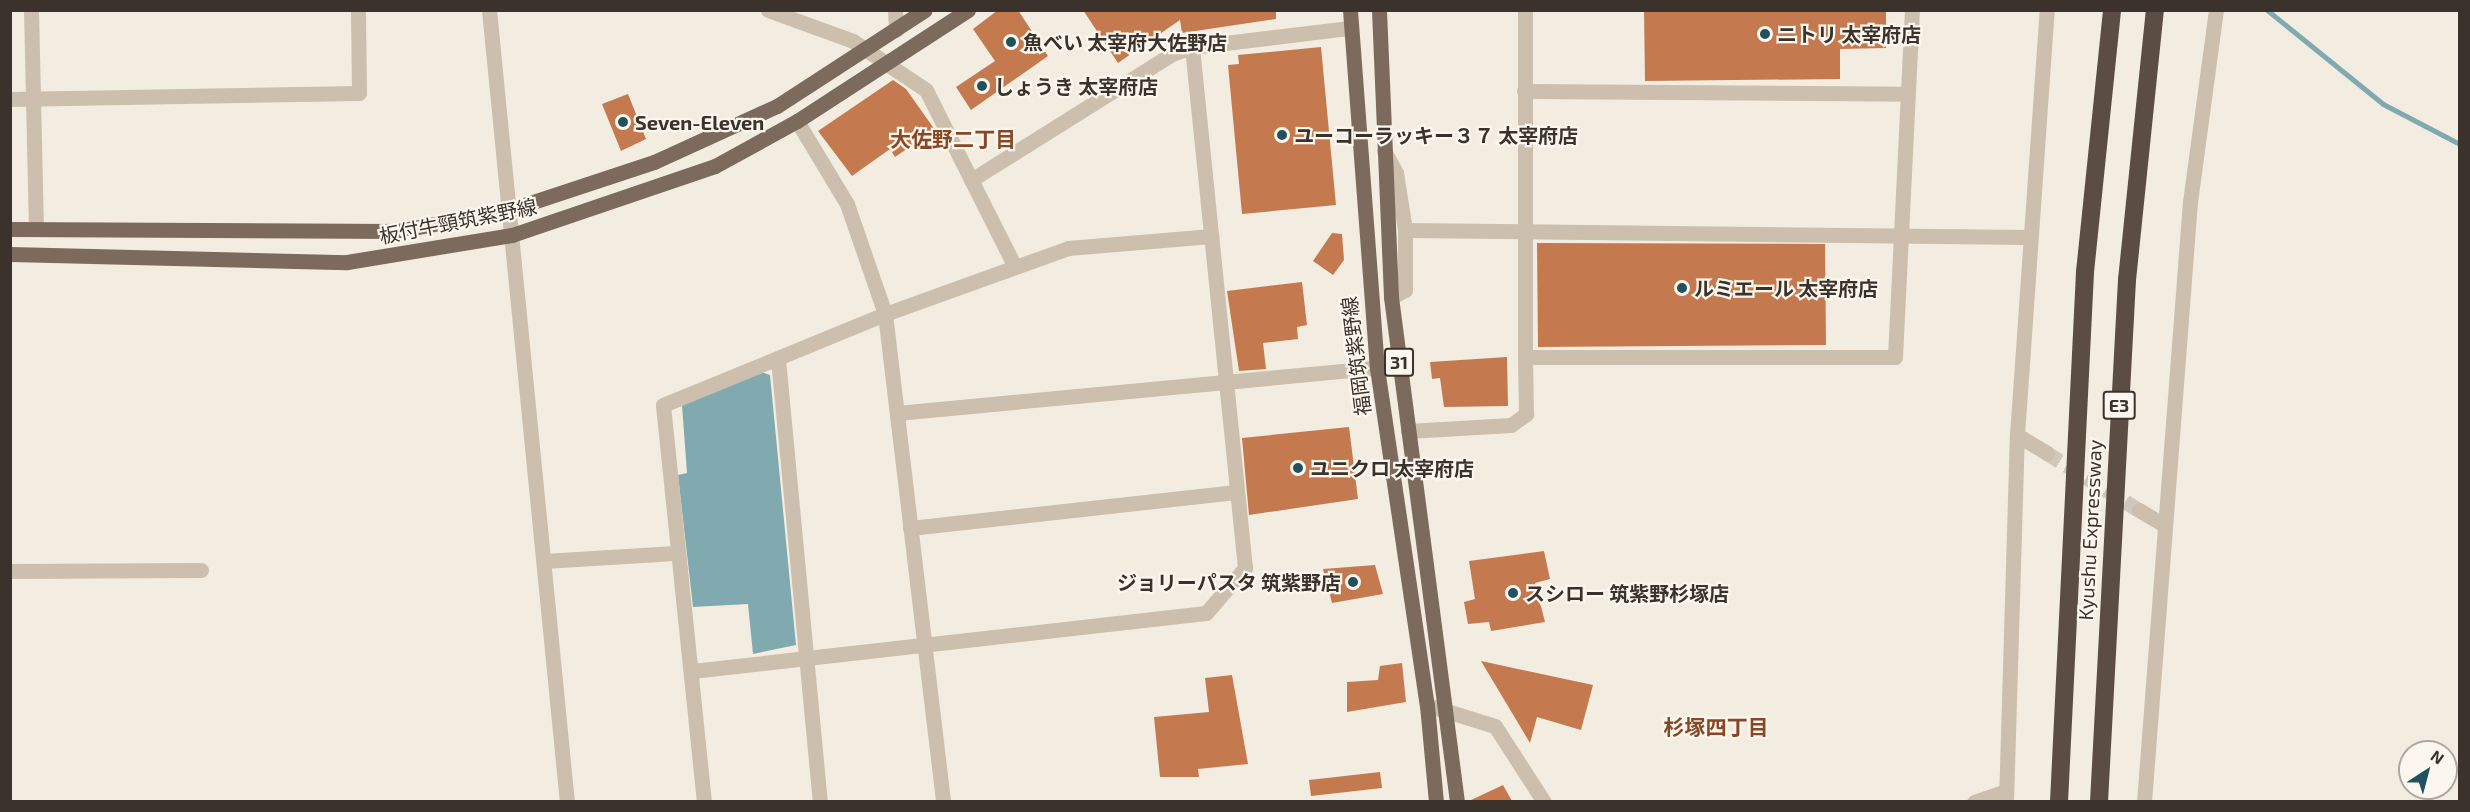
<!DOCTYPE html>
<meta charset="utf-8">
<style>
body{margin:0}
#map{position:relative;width:2470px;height:812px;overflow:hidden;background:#f3ede1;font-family:"Exo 2","Noto Sans JP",sans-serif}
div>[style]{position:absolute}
.water>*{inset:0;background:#80a9b0}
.stream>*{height:5px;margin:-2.5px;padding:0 2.5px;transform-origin:2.5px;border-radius:2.5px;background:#80a9b0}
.building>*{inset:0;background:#c4794e}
.minor-tunnel>*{height:15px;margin-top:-7.5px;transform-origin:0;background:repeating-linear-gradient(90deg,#cec8bd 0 15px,transparent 0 23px)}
.minor>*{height:15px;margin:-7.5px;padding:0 7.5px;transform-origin:7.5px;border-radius:7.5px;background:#ccbfad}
.major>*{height:15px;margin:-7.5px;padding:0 7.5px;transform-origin:7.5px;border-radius:7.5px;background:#7c6b5d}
.highway>*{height:18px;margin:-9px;padding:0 9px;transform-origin:9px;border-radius:9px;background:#5b4d43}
.dots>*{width:16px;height:16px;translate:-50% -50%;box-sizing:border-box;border:3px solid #fbf6ee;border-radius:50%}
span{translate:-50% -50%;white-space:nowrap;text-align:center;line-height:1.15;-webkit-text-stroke:4.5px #fbf6ee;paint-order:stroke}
.shield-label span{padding:2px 4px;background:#fbf6ee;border:2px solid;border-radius:4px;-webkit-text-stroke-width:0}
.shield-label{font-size:18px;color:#3a322b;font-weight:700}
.poi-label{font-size:20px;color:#3a322b;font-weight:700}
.left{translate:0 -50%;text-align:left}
.right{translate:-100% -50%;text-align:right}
.street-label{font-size:20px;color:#3a322b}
.neighbourhood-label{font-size:21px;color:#894825;font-weight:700}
.frame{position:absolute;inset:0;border:12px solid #3a322b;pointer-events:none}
.north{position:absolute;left:2398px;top:740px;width:60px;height:60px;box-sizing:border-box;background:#fbf6ee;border:2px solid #aea8a0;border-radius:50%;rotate:36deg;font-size:16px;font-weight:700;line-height:24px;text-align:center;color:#3a322b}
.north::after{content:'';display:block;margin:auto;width:21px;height:27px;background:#21515c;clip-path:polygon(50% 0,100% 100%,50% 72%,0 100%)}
</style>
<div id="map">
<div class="water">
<div style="clip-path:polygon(761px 372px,770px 375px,796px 645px,753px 654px,748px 604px,693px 607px,678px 475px,687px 473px,682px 405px)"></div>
</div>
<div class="stream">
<div style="left:2267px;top:10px;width:149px;rotate:39deg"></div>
<div style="left:2383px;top:104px;width:87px;rotate:27.5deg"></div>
</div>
<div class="building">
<div style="clip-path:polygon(998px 10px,1018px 10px,1048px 56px,971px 110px,956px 87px,995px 61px,973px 29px)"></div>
<div style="clip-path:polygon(1083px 10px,1276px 10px,1276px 19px,1182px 33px,1180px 20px,1118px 63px)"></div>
<div style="clip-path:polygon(1644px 10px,1886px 10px,1886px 48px,1840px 49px,1840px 79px,1645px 81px)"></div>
<div style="clip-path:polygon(1321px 47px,1336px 205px,1242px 214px,1228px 65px,1239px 64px,1238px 55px)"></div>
<div style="clip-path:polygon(893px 80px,906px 89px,935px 130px,895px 157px,890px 149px,852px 176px,818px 131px)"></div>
<div style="clip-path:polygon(628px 94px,646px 139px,621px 151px,602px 104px)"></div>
<div style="clip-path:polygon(1332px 233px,1342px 234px,1344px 260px,1333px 275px,1313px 261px)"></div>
<div style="clip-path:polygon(1537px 243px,1825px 244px,1826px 345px,1538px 347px)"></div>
<div style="clip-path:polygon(1302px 282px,1307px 325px,1297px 327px,1298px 339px,1263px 343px,1266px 369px,1239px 371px,1227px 291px)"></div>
<div style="clip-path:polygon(1507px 357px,1508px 406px,1444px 407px,1440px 378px,1432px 379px,1430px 362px)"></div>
<div style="clip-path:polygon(1349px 427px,1358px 499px,1249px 515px,1242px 438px)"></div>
<div style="clip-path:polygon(1544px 551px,1550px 579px,1535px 583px,1545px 622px,1491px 631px,1489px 622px,1468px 624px,1464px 602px,1475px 599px,1469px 561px)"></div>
<div style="clip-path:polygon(1375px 565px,1383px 594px,1332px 603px,1323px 569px)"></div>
<div style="clip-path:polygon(1481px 661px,1593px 685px,1581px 730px,1537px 717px,1530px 743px)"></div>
<div style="clip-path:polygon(1402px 663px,1406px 702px,1347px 712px,1347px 682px,1378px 680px,1380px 666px)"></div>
<div style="clip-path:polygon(1232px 675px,1248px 764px,1198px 769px,1199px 777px,1160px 777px,1154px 717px,1209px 712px,1205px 678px)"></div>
<div style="clip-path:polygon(1380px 772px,1382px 788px,1311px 796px,1309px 780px)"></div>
<div style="clip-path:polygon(1503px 785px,1512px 801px,1469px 801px)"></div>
</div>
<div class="minor-tunnel">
<div style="left:2047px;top:453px;width:108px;rotate:31.8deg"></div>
</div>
<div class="minor">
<div style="left:31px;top:10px;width:219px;rotate:88.7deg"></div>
<div style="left:489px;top:10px;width:796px;rotate:84.38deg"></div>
<div style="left:768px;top:10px;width:90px;rotate:20deg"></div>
<div style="left:853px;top:41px;width:88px;rotate:33.9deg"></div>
<div style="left:926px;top:90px;width:198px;rotate:63.3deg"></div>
<div style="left:895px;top:10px;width:20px;rotate:87deg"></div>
<div style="left:1525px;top:10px;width:347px;rotate:90deg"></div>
<div style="left:1525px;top:357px;width:370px"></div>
<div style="left:1895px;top:357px;width:347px;rotate:-87.2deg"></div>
<div style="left:1524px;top:91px;width:383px;rotate:0.4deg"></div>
<div style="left:10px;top:99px;width:349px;rotate:-1deg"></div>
<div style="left:359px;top:93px;width:83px;rotate:-90.7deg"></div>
<div style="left:797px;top:121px;width:97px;rotate:58.9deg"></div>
<div style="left:847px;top:204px;width:116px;rotate:70.9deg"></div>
<div style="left:885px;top:314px;width:491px;rotate:83.2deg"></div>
<div style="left:1384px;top:151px;width:25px;rotate:61deg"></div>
<div style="left:1396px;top:173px;width:58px;rotate:81deg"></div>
<div style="left:1405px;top:230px;width:60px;rotate:90deg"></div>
<div style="left:1405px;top:290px;width:16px;rotate:153deg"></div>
<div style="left:971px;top:180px;width:237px;rotate:-32.1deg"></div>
<div style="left:1172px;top:54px;width:21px;rotate:-19deg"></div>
<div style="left:1192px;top:47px;width:159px;rotate:-6.9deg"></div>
<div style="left:1405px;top:230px;width:623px;rotate:0.64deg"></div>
<div style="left:778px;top:359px;width:445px;rotate:84.6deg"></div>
<div style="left:897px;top:413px;width:482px;rotate:-5.4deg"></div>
<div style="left:1408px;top:431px;width:103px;rotate:-3.3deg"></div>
<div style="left:1511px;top:425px;width:19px;rotate:-36deg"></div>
<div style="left:1526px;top:414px;width:57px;rotate:-91deg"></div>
<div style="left:2017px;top:435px;width:35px;rotate:31deg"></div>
<div style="left:2139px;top:510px;width:26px;rotate:31deg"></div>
<div style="left:910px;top:528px;width:328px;rotate:-6.3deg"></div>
<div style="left:544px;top:561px;width:131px;rotate:-3.5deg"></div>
<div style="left:10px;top:571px;width:191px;rotate:-0.3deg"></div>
<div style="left:692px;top:671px;width:517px;rotate:-6.44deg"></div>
<div style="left:1206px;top:613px;width:60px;rotate:-49.1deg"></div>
<div style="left:1245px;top:568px;width:524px;rotate:-95.81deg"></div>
<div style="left:1427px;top:705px;width:71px;rotate:17.2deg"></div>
<div style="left:1495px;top:726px;width:90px;rotate:57.2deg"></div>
<div style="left:704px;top:802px;width:399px;rotate:-95.9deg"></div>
<div style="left:663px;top:405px;width:240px;rotate:-22.3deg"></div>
<div style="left:885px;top:314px;width:195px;rotate:-19.8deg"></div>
<div style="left:1068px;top:248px;width:144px;rotate:-4.8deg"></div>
<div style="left:1974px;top:802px;width:34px;rotate:-19deg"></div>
<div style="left:2006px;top:802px;width:367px;rotate:-88.3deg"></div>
<div style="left:2017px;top:435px;width:426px;rotate:-86deg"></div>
<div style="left:2144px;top:802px;width:602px;rotate:-85.62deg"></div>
<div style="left:2190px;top:202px;width:194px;rotate:-82.3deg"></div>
</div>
<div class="major">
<div style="left:1350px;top:10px;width:359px;rotate:85.7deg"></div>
<div style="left:1377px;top:368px;width:341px;rotate:81.6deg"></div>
<div style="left:1427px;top:705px;width:97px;rotate:84.7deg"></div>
<div style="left:1379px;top:10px;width:287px;rotate:87.6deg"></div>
<div style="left:1391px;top:297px;width:509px;rotate:82.55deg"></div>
<div style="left:10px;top:229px;width:387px;rotate:0.3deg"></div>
<div style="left:397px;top:231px;width:114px;rotate:-10.6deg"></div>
<div style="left:509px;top:210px;width:153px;rotate:-18.3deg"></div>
<div style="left:654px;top:162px;width:135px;rotate:-24.5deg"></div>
<div style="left:777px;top:106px;width:176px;rotate:-33deg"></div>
<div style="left:10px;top:254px;width:337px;rotate:1.4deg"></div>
<div style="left:347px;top:262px;width:167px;rotate:-9.3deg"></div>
<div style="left:512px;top:235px;width:214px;rotate:-18.8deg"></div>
<div style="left:715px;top:166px;width:94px;rotate:-28.8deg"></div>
<div style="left:797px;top:121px;width:204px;rotate:-33deg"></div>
</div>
<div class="highway">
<div style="left:2059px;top:802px;width:531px;rotate:-87.19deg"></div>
<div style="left:2085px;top:272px;width:263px;rotate:-84.1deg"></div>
<div style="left:2099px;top:802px;width:523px;rotate:-86.93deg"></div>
<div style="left:2127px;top:280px;width:271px;rotate:-84.1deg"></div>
</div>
<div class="dots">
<div style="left:1765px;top:34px;background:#21515c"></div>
<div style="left:1011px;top:42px;background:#21515c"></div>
<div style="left:982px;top:86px;background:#21515c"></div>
<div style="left:623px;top:122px;background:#21515c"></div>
<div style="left:1282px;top:135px;background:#21515c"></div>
<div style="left:1682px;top:288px;background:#21515c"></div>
<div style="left:1298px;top:468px;background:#21515c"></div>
<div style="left:1353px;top:582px;background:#21515c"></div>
<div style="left:1513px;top:593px;background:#21515c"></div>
</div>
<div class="shield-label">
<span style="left:1399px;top:362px">31</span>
<span style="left:2119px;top:405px">E3</span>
</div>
<div class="poi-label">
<span class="left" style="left:1777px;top:34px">ニトリ 太宰府店</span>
<span class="left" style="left:1023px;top:42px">魚べい 太宰府大佐野店</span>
<span class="left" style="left:994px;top:86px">しょうき 太宰府店</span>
<span class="left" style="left:635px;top:122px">Seven-Eleven</span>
<span class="left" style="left:1294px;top:135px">ユーコーラッキー３７ 太宰府店</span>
<span class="left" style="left:1694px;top:288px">ルミエール 太宰府店</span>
<span class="left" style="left:1310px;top:468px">ユニクロ 太宰府店</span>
<span class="right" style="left:1341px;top:582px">ジョリーパスタ 筑紫野店</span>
<span class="left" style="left:1525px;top:593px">スシロー 筑紫野杉塚店</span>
</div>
<div class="street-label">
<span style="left:458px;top:221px;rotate:-11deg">板付牛頸筑紫野線</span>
<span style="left:1356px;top:356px;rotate:-97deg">福岡筑紫野線</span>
<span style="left:2090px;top:530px;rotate:-87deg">Kyushu Expressway</span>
</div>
<div class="neighbourhood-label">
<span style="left:953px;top:139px">大佐野二丁目</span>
<span style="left:1716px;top:727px">杉塚四丁目</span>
</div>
<div class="frame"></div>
<div class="north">N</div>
</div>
